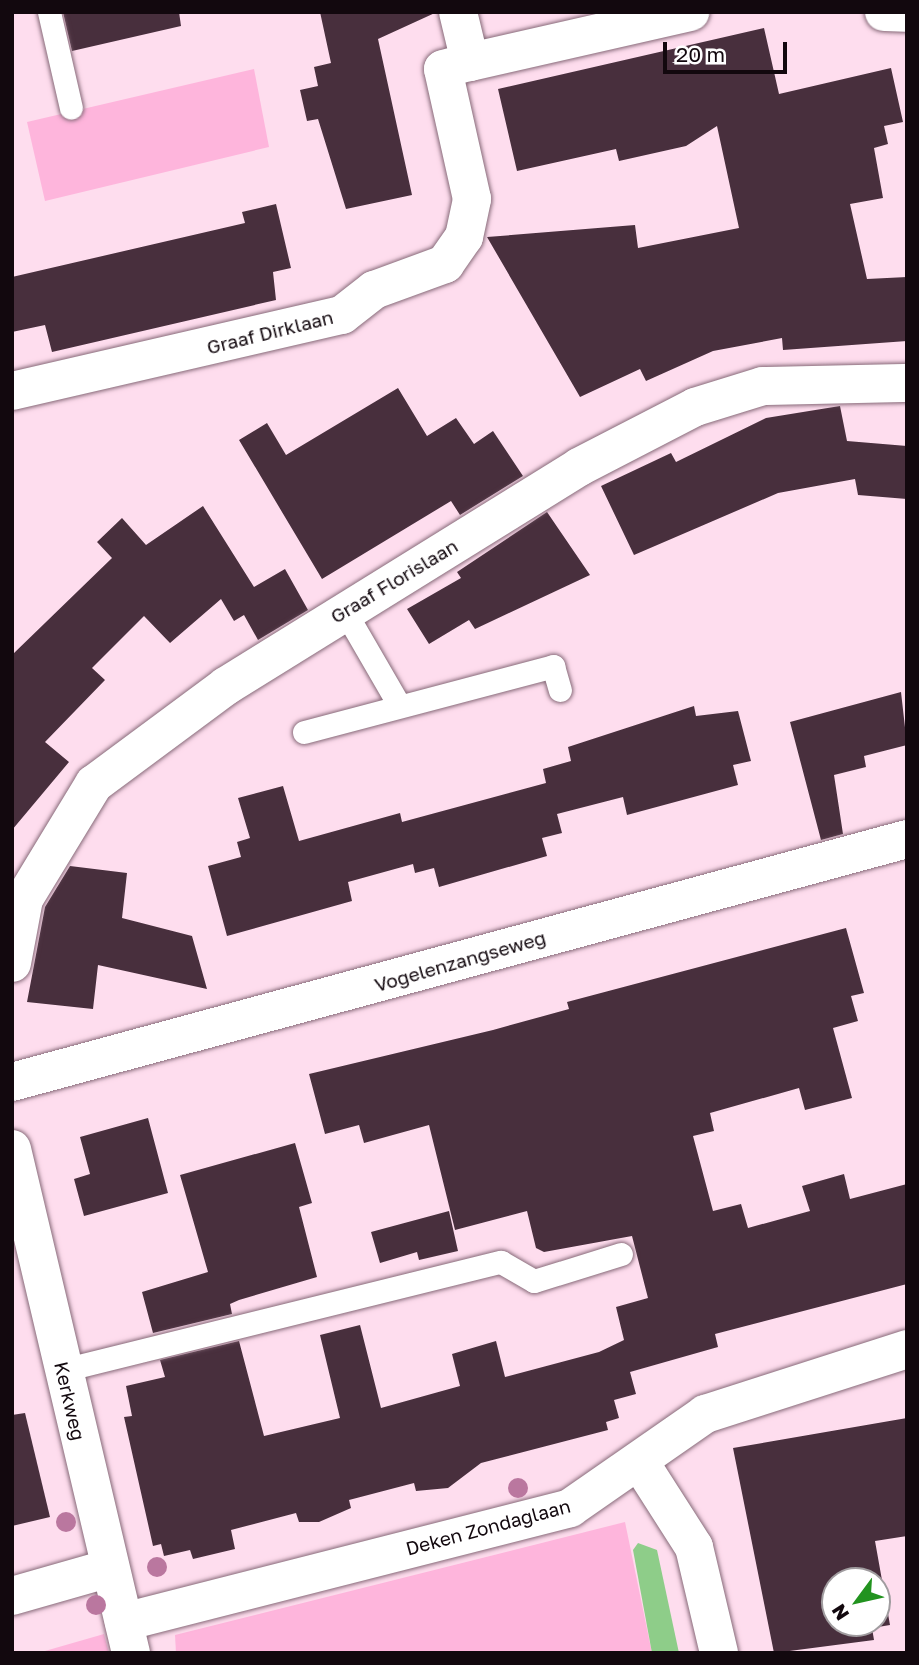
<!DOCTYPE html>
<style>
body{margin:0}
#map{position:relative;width:919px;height:1665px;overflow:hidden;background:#feddee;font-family:"Golos Text",sans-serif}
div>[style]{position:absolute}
.green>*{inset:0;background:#feb5dc}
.water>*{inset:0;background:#8ecd89}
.building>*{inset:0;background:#482f3d}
.roads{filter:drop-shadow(0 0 2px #876a79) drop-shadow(0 0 2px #876a79)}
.service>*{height:23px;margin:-11.5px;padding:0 11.5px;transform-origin:11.5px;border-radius:11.5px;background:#fff}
.minor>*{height:38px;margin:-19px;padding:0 19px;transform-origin:19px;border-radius:19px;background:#fff}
.secondary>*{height:38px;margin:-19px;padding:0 19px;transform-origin:19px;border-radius:19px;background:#fff}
.trees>*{width:20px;height:20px;margin:-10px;border-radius:50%;background:#ba779f}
span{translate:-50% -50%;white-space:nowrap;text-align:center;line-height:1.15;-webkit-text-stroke:7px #fff;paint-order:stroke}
.street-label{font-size:19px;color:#12080e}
.frame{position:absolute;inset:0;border:14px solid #12080e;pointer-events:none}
.north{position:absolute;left:821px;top:1567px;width:70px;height:70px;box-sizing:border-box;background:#fff;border:2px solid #a09c9f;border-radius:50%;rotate:237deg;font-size:19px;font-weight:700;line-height:28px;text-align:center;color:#12080e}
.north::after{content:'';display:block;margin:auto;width:24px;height:32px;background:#22931f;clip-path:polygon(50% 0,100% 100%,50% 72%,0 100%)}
.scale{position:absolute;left:663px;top:42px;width:124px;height:32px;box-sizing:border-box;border:4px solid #12080e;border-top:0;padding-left:9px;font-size:21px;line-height:24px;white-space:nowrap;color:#12080e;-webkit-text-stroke:5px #fff;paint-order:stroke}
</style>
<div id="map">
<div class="green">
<div style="clip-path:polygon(254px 69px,269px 147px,45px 201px,27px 122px)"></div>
<div style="clip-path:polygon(625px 1522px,652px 1653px,176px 1653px,175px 1635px)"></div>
<div style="clip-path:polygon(104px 1634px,109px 1653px,38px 1653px)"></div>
</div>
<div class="water">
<div style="clip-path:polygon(638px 1543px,657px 1550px,679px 1653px,652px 1653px,633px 1550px)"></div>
</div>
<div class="building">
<div style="clip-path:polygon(63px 12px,179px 12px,181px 26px,72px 51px)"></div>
<div style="clip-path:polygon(320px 12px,437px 12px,378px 39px,412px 195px,346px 209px,318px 119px,307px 121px,300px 90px,318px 86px,314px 67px,331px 63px)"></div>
<div style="clip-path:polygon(764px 28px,779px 94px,891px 68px,903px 122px,884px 126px,888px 144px,874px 148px,883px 198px,850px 204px,867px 279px,907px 277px,907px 341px,783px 350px,782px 338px,713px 351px,646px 381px,640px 369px,580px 397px,487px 237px,635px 225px,638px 248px,739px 228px,717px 126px,686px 146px,619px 161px,616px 149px,517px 171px,498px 89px)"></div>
<div style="clip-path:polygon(276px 204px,291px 268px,273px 272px,276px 300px,52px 352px,45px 325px,12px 332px,12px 277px,245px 223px,242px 212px)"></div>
<div style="clip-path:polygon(398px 388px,427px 436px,456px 418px,474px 444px,493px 431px,523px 476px,460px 515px,451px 501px,322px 579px,239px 440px,267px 423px,286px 455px)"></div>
<div style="clip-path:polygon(840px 406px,847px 441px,907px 446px,907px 499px,858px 495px,855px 479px,778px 493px,634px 555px,601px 486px,671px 453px,676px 462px,766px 418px)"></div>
<div style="clip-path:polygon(203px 506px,254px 587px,285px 569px,308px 610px,258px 640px,244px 615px,234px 621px,221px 599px,170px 643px,144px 616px,92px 668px,105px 680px,45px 742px,69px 762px,12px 830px,12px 655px,112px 558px,97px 542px,122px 518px,146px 545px)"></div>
<div style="clip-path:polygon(547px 512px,590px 575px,475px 629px,469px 620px,429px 644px,407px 609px,461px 578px,457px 572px)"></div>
<div style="clip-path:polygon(901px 692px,907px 745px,864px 756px,866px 767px,834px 775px,843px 834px,821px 840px,790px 722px)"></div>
<div style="clip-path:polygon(694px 706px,696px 716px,738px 711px,751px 761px,733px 765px,738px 785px,627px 815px,623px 797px,557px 814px,562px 833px,542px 838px,547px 856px,439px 887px,434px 868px,415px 873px,413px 864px,348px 882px,352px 901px,227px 936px,208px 866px,241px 857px,237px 842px,250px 838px,238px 798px,283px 786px,299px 841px,400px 813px,402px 822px,546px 783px,543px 769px,571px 761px,568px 747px)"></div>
<div style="clip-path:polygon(70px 866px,127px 873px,122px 918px,192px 936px,207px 989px,98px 965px,93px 1009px,27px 1002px,45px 907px)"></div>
<div style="clip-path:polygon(846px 928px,864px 993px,851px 996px,858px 1021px,833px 1028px,852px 1098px,805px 1110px,799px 1088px,710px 1113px,714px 1131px,693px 1136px,713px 1211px,741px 1204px,748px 1228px,810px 1211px,802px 1186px,844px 1174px,850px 1199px,907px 1184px,907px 1284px,715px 1334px,718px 1347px,630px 1372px,636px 1394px,614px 1400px,619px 1418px,606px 1422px,608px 1430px,481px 1463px,448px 1488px,416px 1491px,414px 1483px,349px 1500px,351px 1508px,319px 1522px,299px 1522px,296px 1513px,231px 1530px,235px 1549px,193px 1559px,190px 1550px,164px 1556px,161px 1544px,153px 1546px,124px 1417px,132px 1416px,126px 1386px,165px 1377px,160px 1360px,239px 1341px,264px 1436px,340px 1418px,320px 1335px,360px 1325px,381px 1408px,460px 1386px,452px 1354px,496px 1341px,505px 1377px,599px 1352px,624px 1340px,616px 1307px,648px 1298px,632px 1236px,544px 1252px,536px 1248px,527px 1211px,455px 1230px,429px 1125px,364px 1143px,359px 1125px,325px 1134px,309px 1074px,493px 1030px,569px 1009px,567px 1002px)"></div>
<div style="clip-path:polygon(148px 1118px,168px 1193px,84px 1216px,74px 1179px,90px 1174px,80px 1137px)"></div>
<div style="clip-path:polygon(295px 1143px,312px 1203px,299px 1207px,317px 1277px,239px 1300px,230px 1304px,232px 1314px,153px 1333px,142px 1292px,208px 1272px,180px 1175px)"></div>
<div style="clip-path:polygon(449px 1211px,458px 1251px,419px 1260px,417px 1252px,380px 1263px,371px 1232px)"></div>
<div style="clip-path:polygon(25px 1413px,50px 1517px,12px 1526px,12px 1415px)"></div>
<div style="clip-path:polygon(evenodd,907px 1418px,907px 1536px,875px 1541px,890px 1625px,872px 1628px,874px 1640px,774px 1653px,733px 1448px,907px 1418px,835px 1581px,877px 1581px,877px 1623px,835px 1623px,835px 1581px)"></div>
</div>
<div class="roads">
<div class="service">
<div style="left:49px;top:12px;width:98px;rotate:77.1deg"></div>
<div style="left:344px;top:610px;width:110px;rotate:59.9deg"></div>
<div style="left:304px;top:732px;width:258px;rotate:-14.8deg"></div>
<div style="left:553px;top:666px;width:25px;rotate:74deg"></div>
<div style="left:63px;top:1370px;width:451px;rotate:-13.9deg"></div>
<div style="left:501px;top:1262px;width:38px;rotate:30deg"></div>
<div style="left:534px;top:1281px;width:91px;rotate:-17.2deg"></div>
</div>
<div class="minor">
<div style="left:884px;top:12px;width:23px;rotate:2deg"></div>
<div style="left:470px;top:62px;width:226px;rotate:-12.8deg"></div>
<div style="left:12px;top:391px;width:339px;rotate:-13deg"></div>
<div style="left:342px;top:315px;width:41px;rotate:-38deg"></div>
<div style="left:374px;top:290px;width:76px;rotate:-20.1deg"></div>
<div style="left:445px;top:264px;width:33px;rotate:-55deg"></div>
<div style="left:464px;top:237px;width:39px;rotate:-78deg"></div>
<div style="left:472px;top:199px;width:133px;rotate:-102.6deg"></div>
<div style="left:443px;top:69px;width:28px;rotate:-15deg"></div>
<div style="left:470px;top:62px;width:51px;rotate:-103.5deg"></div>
<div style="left:12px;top:963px;width:65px;rotate:-79.4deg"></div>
<div style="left:24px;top:899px;width:135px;rotate:-58.7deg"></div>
<div style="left:94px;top:784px;width:164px;rotate:-36.6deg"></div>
<div style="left:226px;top:686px;width:415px;rotate:-31.8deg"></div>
<div style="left:579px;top:467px;width:131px;rotate:-27.3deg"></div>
<div style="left:695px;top:407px;width:71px;rotate:-17.2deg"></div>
<div style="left:763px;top:386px;width:144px;rotate:-1.2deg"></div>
<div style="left:12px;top:1149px;width:518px;rotate:76.72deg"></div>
<div style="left:639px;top:1461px;width:102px;rotate:57.4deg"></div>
<div style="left:694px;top:1547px;width:109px;rotate:76.7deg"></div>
<div style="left:12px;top:1596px;width:102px;rotate:-15.9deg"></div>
<div style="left:124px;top:1622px;width:460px;rotate:-14.3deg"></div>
<div style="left:570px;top:1508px;width:165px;rotate:-34.8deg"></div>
<div style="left:705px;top:1414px;width:212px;rotate:-17.8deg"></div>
</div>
<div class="secondary">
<div style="left:12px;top:1082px;width:927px;rotate:-15.19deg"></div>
</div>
</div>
<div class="trees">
<div style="left:518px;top:1488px"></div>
<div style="left:66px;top:1522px"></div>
<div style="left:157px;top:1567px"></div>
<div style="left:96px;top:1605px"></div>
</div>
<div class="street-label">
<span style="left:270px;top:332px;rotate:-14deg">Graaf Dirklaan</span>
<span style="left:394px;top:581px;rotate:-31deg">Graaf Florislaan</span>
<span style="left:460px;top:961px;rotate:-16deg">Vogelenzangseweg</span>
<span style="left:70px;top:1401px;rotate:77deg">Kerkweg</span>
<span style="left:488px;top:1527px;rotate:-15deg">Deken Zondaglaan</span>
</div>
<div class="frame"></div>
<div class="north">N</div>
<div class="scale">20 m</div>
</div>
